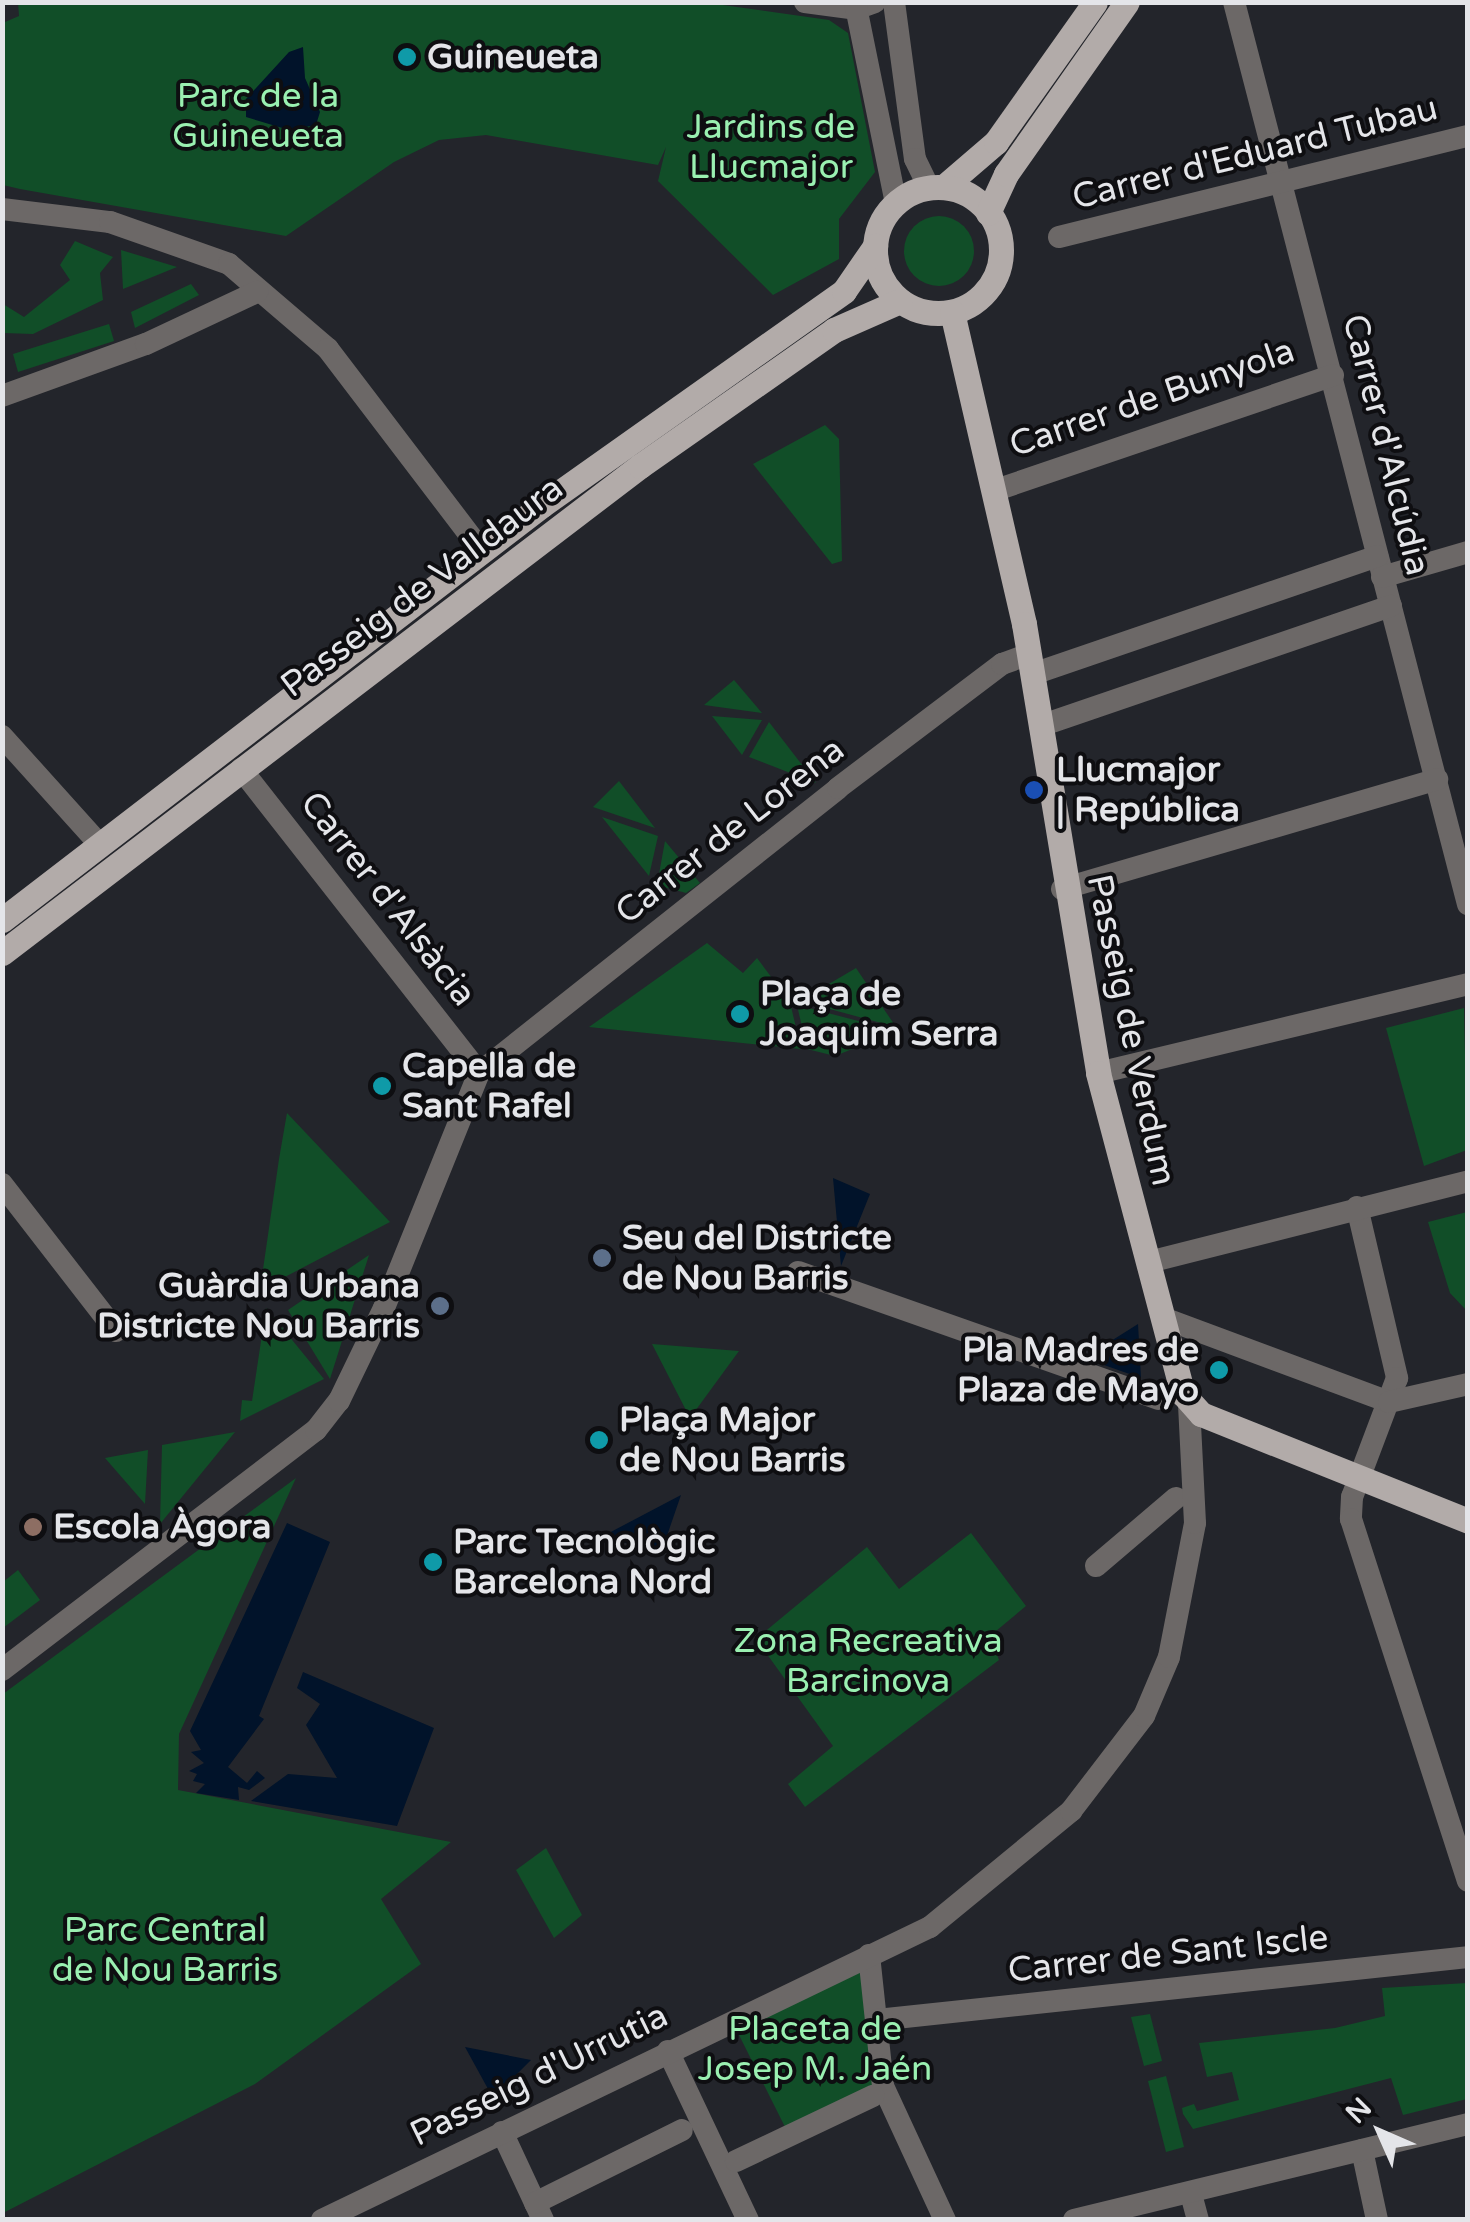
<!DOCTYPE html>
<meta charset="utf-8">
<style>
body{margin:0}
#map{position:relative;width:1470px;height:2222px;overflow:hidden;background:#23252b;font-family:"Varela Round",sans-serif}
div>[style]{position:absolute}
.green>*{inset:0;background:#114e28}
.round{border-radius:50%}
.water>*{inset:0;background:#01132a}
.minor>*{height:22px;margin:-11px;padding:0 11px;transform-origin:11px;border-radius:11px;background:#6c6867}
.major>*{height:25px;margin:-12.5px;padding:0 12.5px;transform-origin:12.5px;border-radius:12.5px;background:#b2aba9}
.major>.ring{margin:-12.5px;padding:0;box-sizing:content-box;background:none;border:25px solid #b2aba9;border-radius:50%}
.dots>*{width:28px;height:28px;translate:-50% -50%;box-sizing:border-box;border:5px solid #0e0e11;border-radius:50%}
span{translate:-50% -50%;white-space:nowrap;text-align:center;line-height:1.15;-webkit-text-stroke:8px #0e0e11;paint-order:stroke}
.poi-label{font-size:35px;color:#e4e5e9;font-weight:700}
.left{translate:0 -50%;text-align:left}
.right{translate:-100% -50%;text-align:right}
.park-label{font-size:35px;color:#9af0b1}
.street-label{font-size:35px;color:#e4e5e9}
.frame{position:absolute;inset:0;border:5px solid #e4e5e9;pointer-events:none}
.north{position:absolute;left:1330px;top:2082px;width:100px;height:100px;-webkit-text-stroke:8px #0e0e11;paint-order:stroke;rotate:315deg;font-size:28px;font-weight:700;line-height:40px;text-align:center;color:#e4e5e9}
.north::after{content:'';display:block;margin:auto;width:35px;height:45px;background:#e4e5e9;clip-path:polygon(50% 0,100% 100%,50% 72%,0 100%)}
</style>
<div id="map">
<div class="green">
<div style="clip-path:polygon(18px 2px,701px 2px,829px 20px,848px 33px,875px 172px,839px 219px,839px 259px,773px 295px,658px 181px,666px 147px,658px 165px,486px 135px,439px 140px,394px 162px,286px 236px,20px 189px,3px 185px,2px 37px,5px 22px,19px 16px)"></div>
<div class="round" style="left:904px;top:216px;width:70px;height:70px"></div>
<div style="clip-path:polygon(75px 241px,113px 257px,100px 273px,103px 300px,33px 334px,3px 333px,3px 304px,24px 317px,70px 280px,60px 265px)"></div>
<div style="clip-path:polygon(121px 250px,177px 267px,123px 289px)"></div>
<div style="clip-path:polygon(191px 284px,199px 295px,135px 328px,131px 312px)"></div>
<div style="clip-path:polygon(109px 324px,114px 341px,18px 372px,13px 354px)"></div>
<div style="clip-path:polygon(825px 425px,839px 439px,842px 561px,832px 564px,753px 464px)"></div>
<div style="clip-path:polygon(734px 680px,762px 713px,704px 705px)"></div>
<div style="clip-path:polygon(712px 716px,762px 720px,742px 755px)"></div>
<div style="clip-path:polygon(769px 722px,816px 783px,749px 757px)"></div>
<div style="clip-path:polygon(619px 781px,655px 828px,593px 807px)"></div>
<div style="clip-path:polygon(602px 817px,658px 836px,649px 876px)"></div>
<div style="clip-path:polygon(665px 841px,700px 883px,686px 893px,657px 885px)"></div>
<div style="clip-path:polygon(707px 943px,743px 973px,757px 958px,790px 1002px,801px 1049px,589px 1027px)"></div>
<div style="clip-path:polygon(856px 968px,896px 1027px,800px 1001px)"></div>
<div style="clip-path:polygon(797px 1005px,897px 1031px,835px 1056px,807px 1049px)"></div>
<div style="clip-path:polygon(1464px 1008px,1467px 1150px,1424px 1166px,1386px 1028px)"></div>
<div style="clip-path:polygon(287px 1113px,390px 1222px,260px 1290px,279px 1159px)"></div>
<div style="clip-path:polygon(1467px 1212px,1468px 1212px,1467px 1311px,1450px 1293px,1428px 1222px)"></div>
<div style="clip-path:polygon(369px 1255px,330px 1379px,288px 1310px)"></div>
<div style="clip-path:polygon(266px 1308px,324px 1379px,240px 1421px,242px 1400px,252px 1401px)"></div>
<div style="clip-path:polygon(652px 1344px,739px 1351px,690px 1418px)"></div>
<div style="clip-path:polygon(235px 1432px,160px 1524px,162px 1445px)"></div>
<div style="clip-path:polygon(148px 1450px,145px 1504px,105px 1458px)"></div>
<div style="clip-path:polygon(296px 1478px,179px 1734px,178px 1790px,451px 1842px,381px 1899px,421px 1964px,255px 2084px,3px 2213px,3px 1694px)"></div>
<div style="clip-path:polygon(971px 1533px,1026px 1606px,990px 1636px,999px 1660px,805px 1807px,788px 1784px,833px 1746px,756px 1639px,867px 1547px,899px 1589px)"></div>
<div style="clip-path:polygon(18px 1570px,40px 1600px,3px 1628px,3px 1582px)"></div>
<div style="clip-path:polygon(546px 1848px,582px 1915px,554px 1938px,516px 1870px)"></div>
<div style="clip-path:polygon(869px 1955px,883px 2086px,789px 2135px,732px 2021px)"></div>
<div style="clip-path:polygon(1467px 1983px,1467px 2099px,1403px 2115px,1391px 2078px,1193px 2129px,1183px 2114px,1182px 2108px,1194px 2104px,1197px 2111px,1239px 2100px,1232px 2072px,1207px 2077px,1199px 2043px,1335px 2028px,1385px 2016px,1382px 1988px)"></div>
<div style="clip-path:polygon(1150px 2014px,1162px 2061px,1144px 2066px,1131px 2017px)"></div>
<div style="clip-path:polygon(1166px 2076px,1184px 2147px,1166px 2152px,1148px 2081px)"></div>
</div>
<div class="water">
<div style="clip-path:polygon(303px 47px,305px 78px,320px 112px,316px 125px,289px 130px,246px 117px,246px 99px,289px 52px)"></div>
<div style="clip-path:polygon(833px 1178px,870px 1194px,841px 1266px)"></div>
<div style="clip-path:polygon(1138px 1324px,1141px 1378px,1084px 1358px)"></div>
<div style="clip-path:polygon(681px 1495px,660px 1556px,605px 1535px)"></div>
<div style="clip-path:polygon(287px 1523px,330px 1542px,259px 1716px,264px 1719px,228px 1767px,247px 1783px,257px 1771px,265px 1778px,249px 1790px,238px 1787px,239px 1800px,196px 1793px,205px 1784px,193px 1781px,197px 1774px,189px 1771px,204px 1763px,191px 1752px,201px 1750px,190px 1731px)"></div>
<div style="clip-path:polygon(303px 1672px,434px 1728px,397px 1826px,251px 1801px,288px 1774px,337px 1778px,306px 1725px,320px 1704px,297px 1688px)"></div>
<div style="clip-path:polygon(465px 2047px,531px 2060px,493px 2098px)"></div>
</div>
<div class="minor">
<div style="left:805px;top:2px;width:51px;rotate:7.8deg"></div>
<div style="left:856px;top:9px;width:20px;rotate:-20deg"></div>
<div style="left:855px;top:2px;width:206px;rotate:78.5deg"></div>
<div style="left:894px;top:2px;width:158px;rotate:82.4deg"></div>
<div style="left:915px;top:159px;width:30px;rotate:64deg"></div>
<div style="left:1234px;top:2px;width:932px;rotate:75.46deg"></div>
<div style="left:2px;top:209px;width:109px;rotate:6.9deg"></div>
<div style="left:110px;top:222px;width:126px;rotate:19.4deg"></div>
<div style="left:229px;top:264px;width:130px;rotate:40.6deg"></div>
<div style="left:328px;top:349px;width:254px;rotate:52.7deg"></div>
<div style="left:1059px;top:237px;width:421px;rotate:-13.9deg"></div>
<div style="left:2px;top:396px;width:153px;rotate:-19.9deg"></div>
<div style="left:146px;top:344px;width:123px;rotate:-25.1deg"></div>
<div style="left:996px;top:490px;width:356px;rotate:-18.8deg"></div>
<div style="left:1382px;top:577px;width:90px;rotate:-16.2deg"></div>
<div style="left:1033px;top:674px;width:364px;rotate:-18.9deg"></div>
<div style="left:1040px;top:726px;width:371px;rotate:-18.9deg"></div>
<div style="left:2px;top:736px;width:147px;rotate:48deg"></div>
<div style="left:241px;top:769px;width:386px;rotate:51.9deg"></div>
<div style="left:1062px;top:889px;width:391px;rotate:-16.3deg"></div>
<div style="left:479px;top:1073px;width:458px;rotate:-38.4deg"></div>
<div style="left:838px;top:788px;width:206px;rotate:-37.1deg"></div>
<div style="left:1002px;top:664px;width:29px;rotate:-20deg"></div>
<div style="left:1098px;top:1073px;width:381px;rotate:-13.5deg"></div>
<div style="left:2px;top:1184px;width:186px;rotate:52.2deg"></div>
<div style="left:1357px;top:1207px;width:176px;rotate:76.8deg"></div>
<div style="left:1397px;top:1378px;width:127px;rotate:110.7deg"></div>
<div style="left:1352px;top:1497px;width:22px;rotate:93deg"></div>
<div style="left:1351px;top:1519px;width:380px;rotate:72.1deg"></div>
<div style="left:1149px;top:1262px;width:329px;rotate:-14.2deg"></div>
<div style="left:798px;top:1272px;width:382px;rotate:19.4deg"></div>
<div style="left:1166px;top:1319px;width:238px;rotate:20.4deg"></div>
<div style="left:1389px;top:1402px;width:81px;rotate:-12.8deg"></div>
<div style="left:1096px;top:1566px;width:105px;rotate:-40.4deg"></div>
<div style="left:2px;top:1670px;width:395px;rotate:-37.4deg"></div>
<div style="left:316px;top:1430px;width:37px;rotate:-52deg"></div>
<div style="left:339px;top:1401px;width:103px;rotate:-64.2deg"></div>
<div style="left:384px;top:1308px;width:253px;rotate:-68deg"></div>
<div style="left:869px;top:1955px;width:132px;rotate:83.9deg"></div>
<div style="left:883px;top:2086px;width:148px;rotate:65.2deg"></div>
<div style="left:877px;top:2020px;width:594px;rotate:-6.08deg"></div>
<div style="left:668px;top:2051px;width:187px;rotate:64.7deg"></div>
<div style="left:502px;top:2132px;width:97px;rotate:65deg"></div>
<div style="left:1362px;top:2150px;width:72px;rotate:77.9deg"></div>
<div style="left:736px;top:2161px;width:152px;rotate:-25.4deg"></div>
<div style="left:1191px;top:2194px;width:27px;rotate:75deg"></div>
<div style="left:535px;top:2203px;width:164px;rotate:-26.4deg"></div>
<div style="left:322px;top:2220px;width:675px;rotate:-25.73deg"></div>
<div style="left:930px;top:1927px;width:183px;rotate:-39.4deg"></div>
<div style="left:1071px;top:1811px;width:120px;rotate:-52.5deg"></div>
<div style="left:1144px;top:1716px;width:64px;rotate:-67deg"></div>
<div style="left:1169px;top:1657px;width:136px;rotate:-79deg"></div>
<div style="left:1195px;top:1523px;width:117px;rotate:-92.9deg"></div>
<div style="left:1074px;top:2220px;width:406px;rotate:-13.7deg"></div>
</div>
<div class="major">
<div style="left:946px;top:185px;width:66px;rotate:-40.7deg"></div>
<div style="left:996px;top:142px;width:171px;rotate:-54.7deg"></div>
<div class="ring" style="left:875px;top:187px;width:101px;height:101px"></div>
<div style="left:988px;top:213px;width:43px;rotate:-65.2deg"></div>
<div style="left:1006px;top:174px;width:210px;rotate:-54.9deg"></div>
<div style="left:952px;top:312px;width:320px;rotate:77deg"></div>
<div style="left:1024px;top:624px;width:455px;rotate:80.6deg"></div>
<div style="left:1098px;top:1073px;width:332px;rotate:75.2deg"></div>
<div style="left:1183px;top:1394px;width:27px;rotate:48deg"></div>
<div style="left:1201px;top:1414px;width:288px;rotate:21.8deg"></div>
<div style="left:2px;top:920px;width:681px;rotate:-37.54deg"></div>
<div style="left:542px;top:505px;width:370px;rotate:-35.3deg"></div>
<div style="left:844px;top:291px;width:55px;rotate:-55.4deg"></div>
<div style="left:2px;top:953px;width:803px;rotate:-37.36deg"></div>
<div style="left:640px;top:466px;width:237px;rotate:-35deg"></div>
<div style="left:834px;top:330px;width:72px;rotate:-23.7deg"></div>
</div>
<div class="dots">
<div style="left:407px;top:57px;background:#0f9aa8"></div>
<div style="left:1034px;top:790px;background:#1a4fb4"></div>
<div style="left:740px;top:1014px;background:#0f9aa8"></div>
<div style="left:382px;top:1086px;background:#0f9aa8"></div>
<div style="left:602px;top:1258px;background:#5c6f8a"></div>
<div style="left:440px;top:1306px;background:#5c6f8a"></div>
<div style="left:1219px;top:1370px;background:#0f9aa8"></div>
<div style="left:599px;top:1440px;background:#0f9aa8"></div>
<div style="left:33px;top:1527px;background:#8d6e63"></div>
<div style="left:433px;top:1562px;background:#0f9aa8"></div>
</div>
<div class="poi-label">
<span class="left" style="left:427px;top:57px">Guineueta</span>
<span class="left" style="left:1056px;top:790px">Llucmajor<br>| República</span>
<span class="left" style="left:760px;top:1014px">Plaça de<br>Joaquim Serra</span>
<span class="left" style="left:402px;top:1086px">Capella de<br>Sant Rafel</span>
<span class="left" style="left:622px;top:1258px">Seu del Districte<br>de Nou Barris</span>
<span class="right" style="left:420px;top:1306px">Guàrdia Urbana<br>Districte Nou Barris</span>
<span class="right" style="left:1199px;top:1370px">Pla Madres de<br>Plaza de Mayo</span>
<span class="left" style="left:619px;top:1440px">Plaça Major<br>de Nou Barris</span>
<span class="left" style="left:53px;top:1527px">Escola Àgora</span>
<span class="left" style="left:453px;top:1562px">Parc Tecnològic<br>Barcelona Nord</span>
</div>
<div class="park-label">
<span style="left:258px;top:116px">Parc de la<br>Guineueta</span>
<span style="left:771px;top:147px">Jardins de<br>Llucmajor</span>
<span style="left:868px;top:1661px">Zona Recreativa<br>Barcinova</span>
<span style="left:165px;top:1950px">Parc Central<br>de Nou Barris</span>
<span style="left:815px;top:2049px">Placeta de<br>Josep M. Jaén</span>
</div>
<div class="street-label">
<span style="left:1255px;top:153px;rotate:-14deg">Carrer d'Eduard Tubau</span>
<span style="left:1152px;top:398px;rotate:-19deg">Carrer de Bunyola</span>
<span style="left:1386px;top:445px;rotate:76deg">Carrer d'Alcúdia</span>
<span style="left:422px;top:587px;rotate:-37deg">Passeig de Valldaura</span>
<span style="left:730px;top:831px;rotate:-38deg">Carrer de Lorena</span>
<span style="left:388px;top:899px;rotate:52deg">Carrer d'Alsàcia</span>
<span style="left:1131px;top:1030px;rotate:78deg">Passeig de Verdum</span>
<span style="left:1168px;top:1954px;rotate:-6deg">Carrer de Sant Iscle</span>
<span style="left:539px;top:2075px;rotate:-26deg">Passeig d'Urrutia</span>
</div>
<div class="frame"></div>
<div class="north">N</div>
</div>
